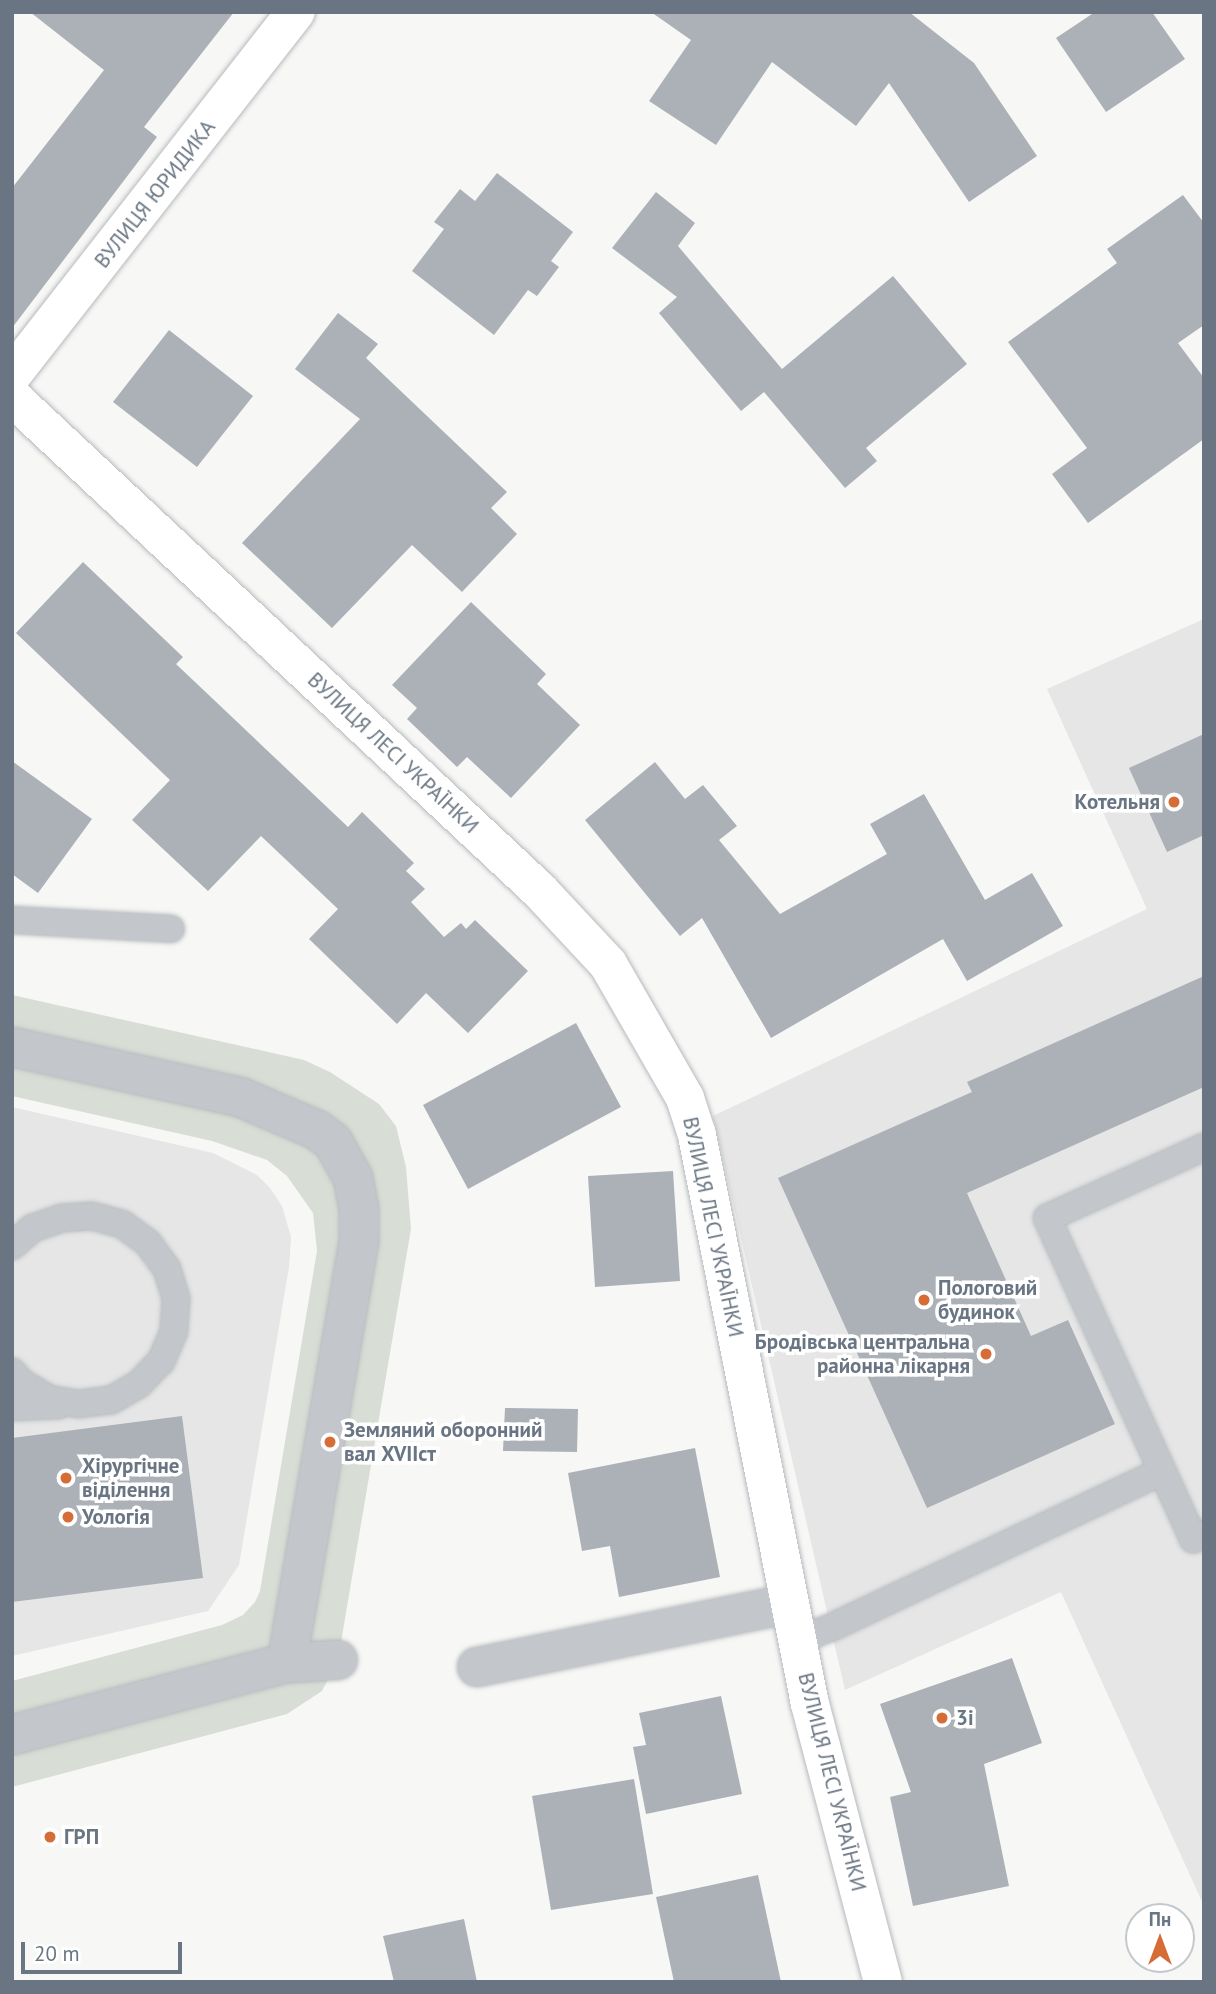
<!DOCTYPE html>
<meta charset="utf-8">
<style>
body{margin:0}
#map{position:relative;width:1216px;height:1994px;overflow:hidden;background:#f7f7f5;font-family:"PT Sans",sans-serif}
div>[style]{position:absolute}
.built>*{inset:0;background:#e5e6e5}
.green>*{inset:0;background:#d8ded6}
.building>*{inset:0;background:#abb1b7}
.roads{filter:drop-shadow(0 0 2px #b6babe) drop-shadow(0 0 2px #b6babe)}
.lane>*{height:26px;margin:-13px;padding:0 13px;transform-origin:13px;border-radius:13px;background:#c3c6ca}
.street>*{height:38px;margin:-19px;padding:0 19px;transform-origin:19px;border-radius:19px;background:#c3c6ca}
.secondary>*{height:38px;margin:-19px;padding:0 19px;transform-origin:19px;border-radius:19px;background:#fff}
.dots>*{width:19px;height:19px;translate:-50% -50%;box-sizing:border-box;border:4px solid #fff;border-radius:50%}
span{translate:-50% -50%;white-space:nowrap;text-align:center;line-height:1.15;-webkit-text-stroke:7px #fff;paint-order:stroke}
.street-label{font-size:21px;color:#697583}
.poi-label{font-size:21px;color:#697583;font-weight:700}
.right{translate:-100% -50%;text-align:right}
.left{translate:0 -50%;text-align:left}
.frame{position:absolute;inset:0;border:14px solid #697583;pointer-events:none}
.north{position:absolute;left:1125px;top:1903px;width:70px;height:70px;box-sizing:border-box;background:#fff;border:2px solid #c3c8cd;border-radius:50%;rotate:0deg;font-size:19px;font-weight:700;line-height:28px;text-align:center;color:#697583}
.north::after{content:'';display:block;margin:auto;width:24px;height:32px;background:#d66c36;clip-path:polygon(50% 0,100% 100%,50% 72%,0 100%)}
.scale{position:absolute;left:21px;top:1942px;width:161px;height:32px;box-sizing:border-box;border:4px solid #697583;border-top:0;padding-left:9px;font-size:21px;line-height:24px;white-space:nowrap;color:#697583;-webkit-text-stroke:5px #fff;paint-order:stroke}
</style>
<div id="map">
<div class="built">
<div style="clip-path:polygon(1204px 619px,1204px 1906px,1061px 1592px,845px 1690px,713px 1116px,1147px 909px,1047px 689px)"></div>
<div style="clip-path:polygon(12px 1107px,213px 1153px,257px 1175px,270px 1188px,282px 1206px,291px 1237px,289px 1267px,239px 1565px,208px 1611px,12px 1656px)"></div>
</div>
<div class="green">
<div style="clip-path:polygon(12px 995px,304px 1060px,330px 1072px,379px 1104px,396px 1126px,406px 1167px,411px 1229px,338px 1660px,322px 1691px,287px 1714px,12px 1787px,12px 1681px,222px 1625px,243px 1615px,255px 1602px,260px 1591px,317px 1251px,313px 1213px,287px 1176px,267px 1160px,212px 1141px,12px 1096px)"></div>
</div>
<div class="building">
<div style="clip-path:polygon(30px 12px,234px 12px,144px 127px,157px 137px,12px 328px,12px 188px,104px 70px)"></div>
<div style="clip-path:polygon(651px 12px,909px 12px,974px 63px,1037px 156px,969px 202px,889px 83px,856px 126px,772px 62px,716px 145px,649px 101px,691px 40px)"></div>
<div style="clip-path:polygon(1095px 12px,1152px 12px,1185px 59px,1106px 112px,1056px 38px)"></div>
<div style="clip-path:polygon(497px 173px,573px 232px,551px 261px,559px 267px,537px 296px,528px 290px,494px 335px,412px 271px,444px 229px,434px 222px,460px 189px,475px 201px)"></div>
<div style="clip-path:polygon(656px 192px,695px 223px,678px 246px,782px 369px,893px 276px,967px 364px,866px 448px,877px 461px,845px 488px,764px 392px,741px 411px,659px 313px,677px 297px,612px 248px)"></div>
<div style="clip-path:polygon(1183px 195px,1204px 223px,1204px 325px,1178px 343px,1204px 378px,1204px 439px,1088px 523px,1052px 474px,1087px 448px,1008px 342px,1117px 263px,1107px 249px)"></div>
<div style="clip-path:polygon(338px 313px,378px 344px,366px 358px,507px 492px,491px 508px,517px 534px,462px 592px,412px 545px,332px 628px,242px 543px,360px 419px,295px 369px)"></div>
<div style="clip-path:polygon(169px 330px,253px 396px,197px 467px,113px 402px)"></div>
<div style="clip-path:polygon(83px 562px,183px 657px,176px 664px,348px 827px,362px 812px,414px 863px,406px 871px,425px 889px,411px 902px,444px 937px,461px 923px,466px 929px,475px 920px,528px 971px,468px 1033px,426px 993px,397px 1024px,309px 939px,338px 909px,261px 836px,208px 891px,132px 820px,170px 780px,16px 633px)"></div>
<div style="clip-path:polygon(471px 602px,546px 674px,537px 684px,580px 725px,511px 798px,467px 757px,457px 767px,407px 719px,417px 708px,392px 685px)"></div>
<div style="clip-path:polygon(1204px 734px,1204px 835px,1167px 852px,1129px 768px)"></div>
<div style="clip-path:polygon(12px 761px,92px 819px,38px 893px,12px 874px)"></div>
<div style="clip-path:polygon(655px 762px,685px 799px,703px 785px,737px 826px,719px 840px,780px 914px,887px 854px,870px 824px,924px 794px,985px 900px,1032px 873px,1063px 926px,967px 981px,943px 939px,771px 1038px,702px 918px,680px 936px,585px 820px)"></div>
<div style="clip-path:polygon(1204px 976px,1204px 1087px,967px 1193px,1031px 1336px,1068px 1320px,1115px 1424px,927px 1508px,778px 1178px,972px 1092px,967px 1082px)"></div>
<div style="clip-path:polygon(576px 1023px,621px 1107px,468px 1189px,423px 1105px)"></div>
<div style="clip-path:polygon(673px 1171px,680px 1281px,595px 1287px,588px 1176px)"></div>
<div style="clip-path:polygon(505px 1408px,578px 1409px,577px 1452px,503px 1451px)"></div>
<div style="clip-path:polygon(182px 1416px,203px 1578px,12px 1602px,12px 1438px)"></div>
<div style="clip-path:polygon(695px 1448px,720px 1577px,619px 1597px,610px 1546px,582px 1551px,568px 1473px)"></div>
<div style="clip-path:polygon(1012px 1658px,1042px 1743px,984px 1764px,1009px 1886px,913px 1906px,890px 1797px,911px 1792px,880px 1704px)"></div>
<div style="clip-path:polygon(721px 1696px,742px 1794px,646px 1814px,633px 1747px,646px 1745px,639px 1713px)"></div>
<div style="clip-path:polygon(634px 1779px,653px 1894px,551px 1910px,532px 1796px)"></div>
<div style="clip-path:polygon(758px 1875px,781px 1982px,674px 1982px,656px 1897px)"></div>
<div style="clip-path:polygon(464px 1919px,477px 1982px,394px 1982px,383px 1936px)"></div>
</div>
<div class="roads">
<div class="lane">
<div style="left:12px;top:920px;width:159px;rotate:3.2deg"></div>
<div style="left:1204px;top:1147px;width:172px;rotate:155.7deg"></div>
<div style="left:1047px;top:1218px;width:353px;rotate:65.5deg"></div>
<div style="left:1193px;top:1539px;width:12px;rotate:-24deg"></div>
<div style="left:12px;top:1246px;width:28px;rotate:-41deg"></div>
<div style="left:33px;top:1228px;width:31px;rotate:-19deg"></div>
<div style="left:62px;top:1218px;width:30px;rotate:-4deg"></div>
<div style="left:92px;top:1216px;width:31px;rotate:15deg"></div>
<div style="left:122px;top:1224px;width:32px;rotate:36deg"></div>
<div style="left:148px;top:1243px;width:32px;rotate:54deg"></div>
<div style="left:167px;top:1269px;width:31px;rotate:73deg"></div>
<div style="left:176px;top:1299px;width:32px;rotate:94deg"></div>
<div style="left:174px;top:1331px;width:33px;rotate:113deg"></div>
<div style="left:161px;top:1361px;width:32px;rotate:134deg"></div>
<div style="left:139px;top:1384px;width:32px;rotate:150deg"></div>
<div style="left:111px;top:1400px;width:32px;rotate:173deg"></div>
<div style="left:79px;top:1404px;width:30px;rotate:-171deg"></div>
<div style="left:49px;top:1399px;width:31px;rotate:-149deg"></div>
<div style="left:22px;top:1383px;width:15px;rotate:-132deg"></div>
<div style="left:12px;top:1407px;width:47px;rotate:-2.4deg"></div>
<div style="left:797px;top:1641px;width:35px;rotate:-22deg"></div>
<div style="left:830px;top:1628px;width:367px;rotate:-25.3deg"></div>
</div>
<div class="street">
<div style="left:12px;top:1047px;width:233px;rotate:12.4deg"></div>
<div style="left:240px;top:1097px;width:84px;rotate:23.2deg"></div>
<div style="left:317px;top:1130px;width:20px;rotate:37deg"></div>
<div style="left:333px;top:1142px;width:41px;rotate:60.9deg"></div>
<div style="left:353px;top:1178px;width:32px;rotate:79deg"></div>
<div style="left:359px;top:1209px;width:32px;rotate:90deg"></div>
<div style="left:359px;top:1241px;width:428px;rotate:99.7deg"></div>
<div style="left:477px;top:1667px;width:317px;rotate:-11.5deg"></div>
<div style="left:12px;top:1735px;width:284px;rotate:-14.7deg"></div>
<div style="left:287px;top:1663px;width:51px;rotate:-3.4deg"></div>
</div>
<div class="secondary">
<div style="left:12px;top:375px;width:461px;rotate:-52deg"></div>
<div style="left:12px;top:397px;width:722px;rotate:43.09deg"></div>
<div style="left:539px;top:890px;width:101px;rotate:47deg"></div>
<div style="left:608px;top:964px;width:155px;rotate:60.1deg"></div>
<div style="left:685px;top:1098px;width:39px;rotate:72deg"></div>
<div style="left:697px;top:1135px;width:580px;rotate:78.77deg"></div>
<div style="left:810px;top:1704px;width:287px;rotate:75.3deg"></div>
</div>
</div>
<div class="dots">
<div style="left:1174px;top:802px;background:#d66c36"></div>
<div style="left:924px;top:1300px;background:#d66c36"></div>
<div style="left:986px;top:1354px;background:#d66c36"></div>
<div style="left:330px;top:1442px;background:#d66c36"></div>
<div style="left:66px;top:1478px;background:#d66c36"></div>
<div style="left:68px;top:1517px;background:#d66c36"></div>
<div style="left:942px;top:1718px;background:#d66c36"></div>
<div style="left:50px;top:1837px;background:#d66c36"></div>
</div>
<div class="street-label">
<span style="left:155px;top:194px;rotate:-52deg">ВУЛИЦЯ ЮРИДИКА</span>
<span style="left:393px;top:753px;rotate:43deg">ВУЛИЦЯ ЛЕСІ УКРАЇНКИ</span>
<span style="left:713px;top:1227px;rotate:78deg">ВУЛИЦЯ ЛЕСІ УКРАЇНКИ</span>
<span style="left:832px;top:1782px;rotate:76deg">ВУЛИЦЯ ЛЕСІ УКРАЇНКИ</span>
</div>
<div class="poi-label">
<span class="right" style="left:1160px;top:802px">Котельня</span>
<span class="left" style="left:938px;top:1300px">Пологовий<br>будинок</span>
<span class="right" style="left:970px;top:1354px">Бродівська центральна<br>районна лікарня</span>
<span class="left" style="left:344px;top:1442px">Земляний оборонний<br>вал XVIIст</span>
<span class="left" style="left:82px;top:1478px">Хірургічне<br>віділення</span>
<span class="left" style="left:82px;top:1517px">Уологія</span>
<span class="left" style="left:956px;top:1718px">3і</span>
<span class="left" style="left:64px;top:1837px">ГРП</span>
</div>
<div class="frame"></div>
<div class="north">Пн</div>
<div class="scale">20 m</div>
</div>
